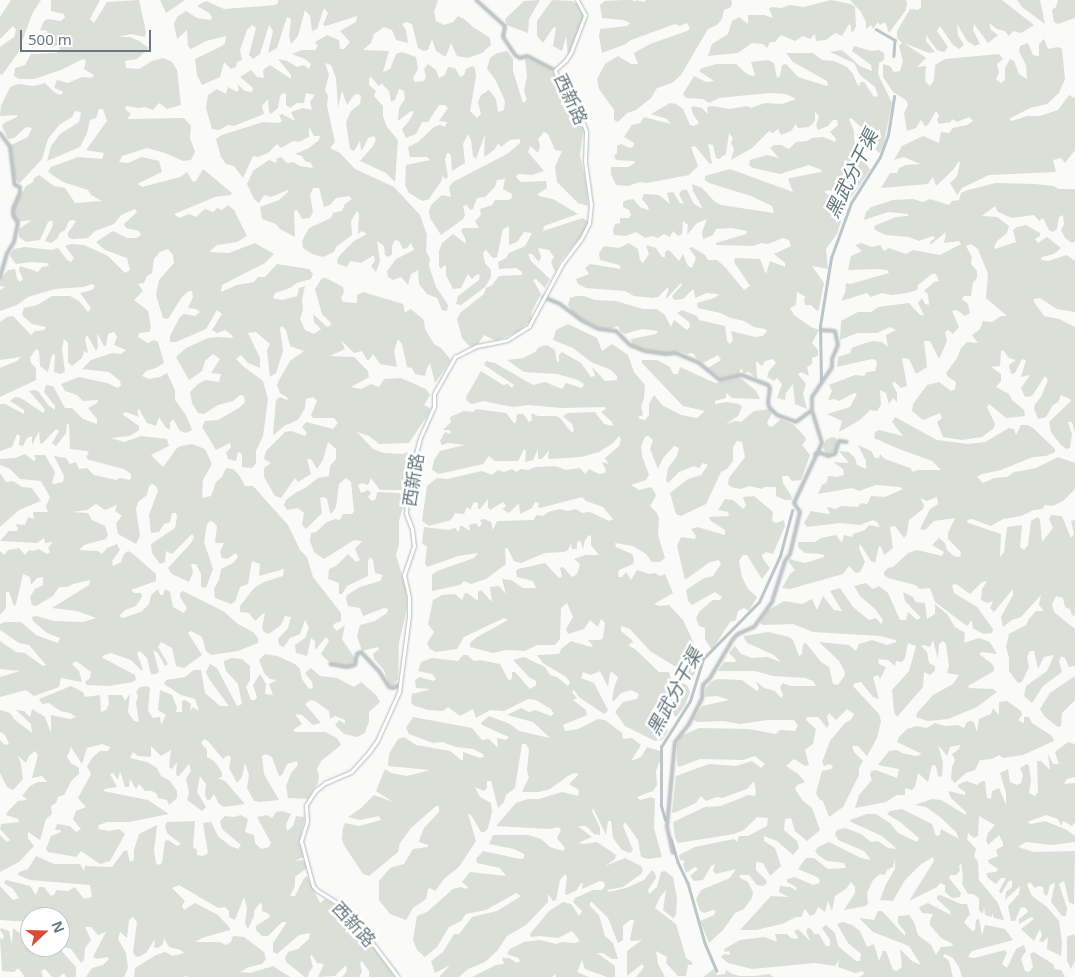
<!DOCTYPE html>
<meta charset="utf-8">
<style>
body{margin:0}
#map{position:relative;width:1075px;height:977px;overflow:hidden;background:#fafaf8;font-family:"Noto Sans","Noto Sans SC",sans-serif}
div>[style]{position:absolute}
.green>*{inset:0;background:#dbdfd7}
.canal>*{height:2.5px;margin:-1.25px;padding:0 1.25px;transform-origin:1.25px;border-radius:1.25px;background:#bac6c9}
.roads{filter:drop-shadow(0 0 1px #b4babe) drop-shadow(0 0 1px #b4babe)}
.street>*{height:2px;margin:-1px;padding:0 1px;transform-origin:1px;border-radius:1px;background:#c1c6c9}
.secondary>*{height:3px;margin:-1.5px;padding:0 1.5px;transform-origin:1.5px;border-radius:1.5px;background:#fff}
span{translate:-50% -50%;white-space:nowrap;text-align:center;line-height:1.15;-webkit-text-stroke:5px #fff;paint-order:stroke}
.street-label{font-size:18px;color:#667881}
.water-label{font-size:19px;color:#61767b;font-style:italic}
.north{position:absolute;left:20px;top:907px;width:50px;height:50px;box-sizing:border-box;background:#fff;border:1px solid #c2c9cd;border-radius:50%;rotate:69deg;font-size:14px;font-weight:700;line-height:20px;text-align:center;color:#667881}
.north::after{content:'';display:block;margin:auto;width:18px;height:22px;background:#da4d38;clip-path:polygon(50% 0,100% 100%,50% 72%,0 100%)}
.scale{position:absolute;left:20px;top:30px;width:131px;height:22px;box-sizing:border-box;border:2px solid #667881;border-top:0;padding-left:6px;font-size:15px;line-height:18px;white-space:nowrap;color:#667881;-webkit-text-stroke:4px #fff;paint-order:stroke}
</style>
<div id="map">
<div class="green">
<div style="clip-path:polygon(11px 0,41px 0,32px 14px,18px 53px,2px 75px,0 74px,0 47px,14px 37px,16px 30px,13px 26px,0 39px,0 17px)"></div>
<div style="clip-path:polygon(51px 0,100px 0,90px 19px,94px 23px,107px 2px,139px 0,146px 32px,145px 37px,131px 34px,119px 37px,130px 37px,139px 41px,149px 48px,137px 59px,125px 61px,126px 68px,139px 69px,152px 61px,163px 58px,172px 62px,177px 70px,181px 105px,167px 109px,159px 103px,153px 110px,145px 107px,139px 108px,126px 106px,125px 109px,131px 114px,127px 119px,184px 118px,191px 126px,190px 138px,195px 152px,191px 160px,183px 161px,165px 153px,147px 148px,122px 156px,119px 162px,128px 163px,142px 157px,159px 161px,162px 172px,139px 183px,138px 184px,142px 187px,180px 177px,187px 172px,193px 182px,196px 181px,203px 169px,232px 193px,231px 195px,215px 197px,174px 214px,179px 218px,189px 214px,196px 217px,205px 209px,213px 212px,217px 208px,222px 210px,228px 205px,234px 210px,247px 236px,237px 242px,217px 245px,209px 252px,229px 253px,255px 243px,274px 254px,265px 263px,222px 285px,221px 292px,237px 285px,254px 282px,258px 277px,265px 277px,277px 264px,309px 269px,313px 274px,311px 279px,297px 283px,290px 288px,275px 293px,273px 298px,282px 300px,297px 296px,299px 288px,305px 286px,302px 300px,303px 310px,300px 319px,305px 330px,314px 334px,321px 329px,314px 322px,313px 314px,327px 327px,332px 324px,322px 314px,315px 289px,322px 278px,326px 278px,343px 287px,344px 292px,341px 298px,343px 302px,357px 303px,357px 295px,363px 292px,403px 304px,405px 313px,410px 309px,412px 310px,424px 320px,425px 329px,434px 344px,441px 348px,451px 360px,435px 383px,430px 363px,427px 368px,425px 376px,415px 374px,412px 368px,407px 367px,402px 344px,398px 339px,394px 351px,397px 367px,380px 364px,373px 354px,369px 360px,367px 360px,362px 351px,354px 353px,341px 340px,345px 349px,330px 356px,354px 357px,368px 371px,369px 377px,351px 387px,361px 389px,371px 384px,379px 387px,384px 379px,401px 378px,426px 389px,430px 395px,424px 405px,430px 408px,429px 413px,409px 443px,379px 444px,369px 436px,357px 432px,373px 449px,384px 453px,403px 454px,407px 452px,410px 457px,406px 490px,380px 490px,371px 478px,368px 485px,362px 483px,358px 485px,361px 493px,368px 490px,371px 493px,368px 497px,372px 501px,376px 499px,377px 492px,399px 493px,405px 500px,399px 521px,399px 545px,396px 555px,406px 588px,407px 608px,399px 643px,398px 679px,393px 686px,389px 684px,384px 670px,374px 659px,373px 654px,379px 649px,378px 647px,362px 651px,357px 636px,360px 625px,375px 621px,387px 613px,388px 609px,384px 608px,363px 616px,360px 608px,348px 606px,346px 599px,347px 595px,360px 587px,380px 581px,383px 575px,375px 573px,373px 560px,370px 557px,368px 561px,368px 576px,347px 586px,342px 594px,339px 594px,339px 583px,328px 579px,329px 569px,336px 566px,348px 554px,356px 562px,360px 560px,355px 549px,362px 541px,354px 540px,324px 559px,314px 552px,310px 541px,311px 533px,316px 532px,327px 522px,335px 519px,340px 520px,343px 514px,352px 514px,354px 511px,351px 482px,346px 478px,339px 484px,336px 507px,332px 513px,330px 513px,327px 499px,324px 497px,320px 498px,322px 513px,306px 529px,302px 525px,304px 513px,298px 508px,287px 510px,284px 505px,286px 500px,295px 493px,305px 488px,318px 478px,329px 476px,330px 466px,336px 459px,336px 449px,328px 442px,323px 460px,317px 469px,311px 459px,307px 459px,311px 474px,298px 482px,295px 478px,281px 498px,275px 496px,264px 477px,264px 468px,271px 463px,264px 459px,266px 451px,285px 432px,291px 431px,305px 436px,307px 433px,302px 427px,306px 422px,333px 429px,338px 423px,334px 418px,313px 418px,311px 415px,317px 401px,313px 397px,306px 399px,305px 408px,298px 420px,284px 426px,274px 435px,273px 434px,276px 400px,280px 397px,287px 400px,288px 398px,280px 393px,277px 385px,279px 380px,290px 361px,304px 351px,290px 346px,286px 330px,282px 326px,280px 328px,283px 351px,276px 373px,270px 377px,267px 350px,270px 344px,256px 332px,248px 333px,260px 358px,260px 368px,248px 363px,241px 355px,236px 359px,244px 367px,263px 381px,268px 399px,263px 436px,256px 451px,256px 463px,252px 468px,242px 467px,242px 454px,238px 452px,236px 461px,228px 459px,226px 453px,231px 447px,230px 443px,216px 450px,202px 427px,205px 421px,218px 420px,239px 408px,245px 402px,244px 396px,240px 395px,233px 401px,218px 405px,204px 414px,198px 413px,192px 403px,190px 392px,198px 384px,206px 380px,219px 382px,221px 374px,211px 373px,220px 359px,213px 354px,205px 361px,202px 371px,189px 380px,176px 357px,186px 348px,208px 338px,217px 337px,232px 338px,233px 336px,225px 330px,217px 333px,212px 330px,222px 314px,217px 310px,206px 329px,176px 342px,170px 342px,170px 336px,180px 317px,184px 314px,195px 316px,200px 312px,196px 309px,188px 308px,193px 297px,192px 291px,189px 291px,182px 297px,168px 319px,163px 318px,156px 295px,159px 280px,174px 263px,173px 255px,168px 249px,160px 252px,154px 259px,152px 273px,147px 276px,144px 283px,138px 284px,143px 291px,134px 300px,148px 311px,151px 327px,149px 332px,139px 333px,138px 337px,148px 343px,154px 340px,158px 342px,164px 363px,156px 368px,146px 371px,142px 376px,149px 379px,160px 377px,167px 373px,175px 390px,175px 400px,186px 415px,192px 430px,186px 433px,180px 431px,173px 419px,170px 423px,170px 429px,166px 428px,159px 417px,156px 426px,147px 423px,139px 409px,137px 411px,139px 417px,126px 412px,122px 414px,139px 426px,139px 430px,130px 436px,111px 438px,124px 442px,141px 436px,167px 439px,169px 446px,151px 455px,163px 467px,177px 448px,181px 446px,192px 444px,205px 449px,212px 464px,203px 480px,202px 498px,211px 496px,216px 482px,222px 477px,226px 468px,233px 469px,239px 475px,245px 486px,253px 486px,288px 525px,300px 550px,307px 557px,313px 577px,341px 613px,341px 621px,334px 624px,333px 627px,337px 631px,345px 625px,342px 639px,356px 660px,349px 666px,331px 664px,321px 654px,329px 641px,326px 637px,315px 650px,315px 641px,311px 638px,307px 656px,296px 653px,295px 645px,305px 638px,309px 628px,305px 620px,300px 634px,290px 638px,284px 647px,279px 645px,278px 639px,288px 628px,291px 617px,285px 616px,281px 625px,269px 634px,264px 632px,262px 628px,265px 612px,255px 621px,249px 613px,240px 612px,240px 606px,254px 588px,264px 582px,283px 576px,284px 569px,259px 576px,260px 564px,252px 561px,248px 584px,240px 587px,235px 602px,231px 604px,215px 598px,214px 589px,219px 580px,221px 569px,233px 563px,238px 557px,236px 553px,227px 559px,222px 558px,220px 552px,224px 543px,215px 543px,217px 526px,213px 522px,210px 521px,207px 524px,204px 542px,213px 569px,206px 588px,201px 587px,201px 574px,196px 564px,191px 564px,193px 572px,189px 582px,172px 574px,168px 568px,191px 543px,194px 537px,192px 534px,172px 554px,166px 551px,165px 562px,160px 564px,152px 553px,151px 544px,175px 528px,177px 517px,176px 513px,172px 513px,170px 522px,164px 524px,159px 532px,151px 533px,149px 515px,158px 491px,156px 486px,152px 484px,149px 486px,147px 495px,138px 502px,136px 509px,140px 536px,136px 544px,118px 534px,116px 523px,122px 516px,115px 511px,117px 505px,105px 510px,96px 504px,87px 510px,72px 512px,88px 513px,92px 520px,105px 526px,108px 535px,106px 539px,84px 545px,79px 550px,98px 551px,102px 554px,107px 548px,117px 544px,120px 550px,112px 561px,113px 566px,121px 562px,124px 554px,128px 551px,132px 553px,156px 574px,156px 581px,131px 590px,134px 593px,141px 593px,142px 597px,136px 606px,125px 610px,119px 616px,123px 618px,141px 612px,149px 604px,151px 595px,158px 589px,160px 595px,163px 595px,165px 589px,170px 592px,173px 607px,184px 613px,187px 608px,180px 597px,180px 593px,183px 591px,223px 611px,238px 624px,253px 632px,258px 638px,258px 643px,238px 651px,211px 655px,206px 651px,202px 637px,191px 631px,188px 633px,202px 655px,184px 668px,176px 666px,172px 648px,161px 642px,158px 647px,168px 664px,165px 666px,158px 653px,153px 650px,159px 672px,156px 674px,151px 674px,147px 658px,140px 651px,137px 653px,143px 670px,141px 670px,131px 660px,111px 653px,102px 656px,103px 658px,135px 675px,136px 680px,133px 682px,109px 686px,87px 685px,85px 682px,90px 678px,91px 672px,76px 661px,72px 664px,79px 671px,82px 682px,61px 678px,59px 687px,34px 696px,26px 690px,0 697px,0 677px,20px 671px,0 669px,0 641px,16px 652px,25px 653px,43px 666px,46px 665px,29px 645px,19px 643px,0 630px,0 624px,5px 622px,21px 622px,36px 635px,58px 643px,60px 638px,47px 633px,33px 621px,32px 617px,36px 616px,54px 621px,83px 622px,96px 618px,77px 611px,52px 608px,89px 585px,90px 580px,73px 584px,67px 587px,59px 587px,53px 596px,36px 606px,32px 605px,30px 597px,35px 589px,43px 585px,43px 577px,37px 578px,31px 585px,30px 577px,23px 574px,16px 604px,14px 606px,9px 592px,6px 592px,6px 608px,0 615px,0 551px,4px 555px,8px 550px,19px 548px,25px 555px,29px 550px,33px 551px,39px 549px,47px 554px,50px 552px,48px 548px,53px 542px,45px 543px,44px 538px,37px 543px,0 541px,9px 531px,17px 531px,18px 528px,15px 524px,25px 525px,28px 517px,34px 519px,33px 512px,48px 512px,46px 506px,50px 497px,41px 481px,20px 479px,10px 469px,0 465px,0 459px,15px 458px,25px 454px,34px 461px,36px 459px,34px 455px,45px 455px,55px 472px,52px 483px,54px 484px,63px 482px,64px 476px,54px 456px,66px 458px,70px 464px,76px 462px,79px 469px,87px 468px,94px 475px,116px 480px,120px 478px,130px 480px,131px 478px,131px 474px,124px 469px,89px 460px,86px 457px,89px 453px,87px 451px,70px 449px,69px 424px,67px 424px,66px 433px,56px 446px,52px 443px,59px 431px,56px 429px,42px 444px,40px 443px,39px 431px,32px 445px,32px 436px,27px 438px,23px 446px,19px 445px,20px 436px,17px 434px,12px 447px,0 451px,0 404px,5px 404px,24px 414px,24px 410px,10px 401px,15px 397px,21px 398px,43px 413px,45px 410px,43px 407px,29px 391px,33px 390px,38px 391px,48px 405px,55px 410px,55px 406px,44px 392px,46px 385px,53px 386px,65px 408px,72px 408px,83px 419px,97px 424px,97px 419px,88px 408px,97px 403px,98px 400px,83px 401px,77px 395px,65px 391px,61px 384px,79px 377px,107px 383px,118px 388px,121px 385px,120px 381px,109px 372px,82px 369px,91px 360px,112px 353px,121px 354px,126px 350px,114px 345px,117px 337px,114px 332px,108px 334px,106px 346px,104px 346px,97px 333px,98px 347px,96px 351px,87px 335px,85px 339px,88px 353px,84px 351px,82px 358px,72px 366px,68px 362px,68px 343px,64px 339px,62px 349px,65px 372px,60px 374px,54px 372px,55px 355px,53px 354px,51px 358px,48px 372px,40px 366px,39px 351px,36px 349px,30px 358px,31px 363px,36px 368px,36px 380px,0 397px,0 368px,17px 361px,21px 357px,0 360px,0 322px,7px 317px,13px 316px,31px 335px,35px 331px,44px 330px,46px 327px,32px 324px,24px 317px,22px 314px,24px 308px,37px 305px,52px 296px,70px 296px,79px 301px,88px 312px,91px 308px,80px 293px,92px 290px,95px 286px,92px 284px,83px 287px,55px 289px,28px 297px,17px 305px,0 311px,0 290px,5px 287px,0 286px,0 280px,8px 270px,15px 269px,17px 279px,20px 282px,23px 279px,19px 270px,20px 266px,38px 272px,42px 267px,49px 266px,47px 263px,32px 262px,16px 264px,10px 256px,11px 252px,14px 249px,25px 247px,51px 250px,58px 248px,67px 260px,71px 262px,74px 258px,65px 246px,71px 244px,84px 245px,108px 256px,125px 273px,130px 270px,127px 258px,105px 250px,96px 242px,113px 231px,127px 238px,136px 238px,141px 235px,139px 231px,126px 228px,124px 224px,137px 212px,135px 209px,121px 215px,114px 224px,95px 231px,88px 238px,72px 239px,68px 237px,68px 233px,76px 221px,73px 220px,69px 221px,65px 230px,60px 233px,57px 239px,51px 243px,45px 241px,53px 225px,52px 220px,48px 222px,40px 240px,26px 242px,19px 237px,19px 229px,32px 220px,16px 222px,13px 217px,14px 208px,26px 186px,33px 182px,34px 178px,39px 175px,54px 186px,65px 188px,75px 203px,102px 201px,91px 195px,88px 190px,63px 182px,48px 172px,51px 167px,78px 157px,102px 159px,104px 153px,86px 150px,107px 121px,103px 109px,99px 109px,96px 118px,90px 120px,87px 133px,80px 147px,47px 161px,51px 146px,60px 134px,79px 122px,81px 112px,75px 111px,72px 117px,59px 125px,48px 139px,42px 159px,19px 184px,15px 177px,11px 145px,28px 137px,32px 128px,26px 127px,14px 138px,8px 139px,2px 126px,4px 123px,17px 117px,17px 115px,0 116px,1px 106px,10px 87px,18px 84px,34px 86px,45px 83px,55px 93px,60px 95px,63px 93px,62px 91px,54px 88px,57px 80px,68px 83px,82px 77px,92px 78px,94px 75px,84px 69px,86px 61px,83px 59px,61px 70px,34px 79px,19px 79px,14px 76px,15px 68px,25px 65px,31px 54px,56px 53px,60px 51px,59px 46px,40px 45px,36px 42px,37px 39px,42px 39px,48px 35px,47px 31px,40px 30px,44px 21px,48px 19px,61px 21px,65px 17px,64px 14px,51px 11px)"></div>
<div style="clip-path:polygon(160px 0,185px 0,166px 13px)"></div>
<div style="clip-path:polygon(278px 0,438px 0,434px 12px,436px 21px,444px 25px,453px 22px,458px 16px,464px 19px,473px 27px,490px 38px,491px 45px,482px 53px,468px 58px,457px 56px,451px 43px,446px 56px,444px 56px,436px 51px,432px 39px,428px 50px,424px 51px,418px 48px,412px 24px,406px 22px,402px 24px,406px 30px,408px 43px,396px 40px,392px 30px,384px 27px,374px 34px,371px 43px,363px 50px,389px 51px,383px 72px,390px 69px,396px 54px,402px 52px,416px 57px,418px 69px,413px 78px,415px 82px,424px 81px,426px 77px,424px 69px,428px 64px,436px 70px,439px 78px,445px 75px,448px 67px,455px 68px,460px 77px,464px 75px,466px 69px,472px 66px,475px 68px,476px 76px,470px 111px,477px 118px,481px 114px,478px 102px,481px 95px,489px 90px,496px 99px,498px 112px,504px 110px,505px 101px,495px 79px,487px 69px,490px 58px,497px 53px,507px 51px,513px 59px,513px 71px,523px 103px,527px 100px,524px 91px,527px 76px,525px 58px,550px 70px,566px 84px,584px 126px,580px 155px,586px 182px,588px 206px,578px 203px,557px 182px,555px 167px,562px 151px,555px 150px,548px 134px,544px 132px,538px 139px,540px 146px,538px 153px,530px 146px,528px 152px,544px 171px,532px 175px,518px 174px,516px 177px,521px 182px,546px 181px,547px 188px,538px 194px,539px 196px,553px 199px,578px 214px,544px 226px,543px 231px,583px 218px,588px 222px,583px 234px,561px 260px,555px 272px,551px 262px,554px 257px,549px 250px,538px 248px,541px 257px,539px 262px,532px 254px,528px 254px,531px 261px,550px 279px,545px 288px,536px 279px,533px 280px,541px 294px,532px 311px,531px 320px,519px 331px,496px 341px,484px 335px,478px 344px,470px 347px,462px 338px,457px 319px,460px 313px,484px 294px,486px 288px,492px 285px,499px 276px,522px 275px,522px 272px,516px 268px,499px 269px,498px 262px,506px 258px,509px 253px,525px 246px,532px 233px,524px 232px,517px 242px,509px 245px,509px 226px,503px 229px,497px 257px,493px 258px,486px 250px,483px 253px,485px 263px,491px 270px,491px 277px,485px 287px,461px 305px,456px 304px,458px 296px,479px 280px,480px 275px,477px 274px,472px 279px,468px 274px,461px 288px,453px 289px,446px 275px,446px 266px,444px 265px,441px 269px,439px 266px,439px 251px,442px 243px,453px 234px,466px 244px,465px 238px,461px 231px,463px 228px,479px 228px,475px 221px,481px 215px,480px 209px,492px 205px,495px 200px,509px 200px,512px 198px,512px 194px,503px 189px,505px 179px,497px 180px,495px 187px,485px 197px,477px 198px,473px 209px,470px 210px,467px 205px,463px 206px,465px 215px,463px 219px,441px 235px,430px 218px,429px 212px,431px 205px,442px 195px,451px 197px,449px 187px,453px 182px,507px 154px,520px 143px,520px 139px,510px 140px,501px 147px,498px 143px,495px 149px,486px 156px,484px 156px,485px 134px,476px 159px,473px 156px,471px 140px,468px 134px,463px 144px,465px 163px,452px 171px,451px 156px,449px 153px,447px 153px,445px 160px,448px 177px,445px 179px,442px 175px,442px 180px,429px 199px,423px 201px,419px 199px,409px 193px,405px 185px,406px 165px,430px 160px,427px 157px,410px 157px,408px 147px,418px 142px,434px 127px,440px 125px,445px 127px,447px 122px,439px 121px,448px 108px,445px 105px,439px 105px,428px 122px,422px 122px,416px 134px,406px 138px,402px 129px,409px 121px,414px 112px,411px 111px,398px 121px,399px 108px,405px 99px,404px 91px,399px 89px,395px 100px,391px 102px,389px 91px,383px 85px,382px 83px,379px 86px,371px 77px,369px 78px,369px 85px,376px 91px,374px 96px,383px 106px,383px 116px,387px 127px,398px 140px,395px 182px,386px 173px,360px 161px,373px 146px,376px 140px,374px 136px,368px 138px,363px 149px,361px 150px,360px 141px,354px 151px,350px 149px,346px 122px,351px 111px,360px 104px,361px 96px,358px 94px,354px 95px,347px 105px,342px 91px,338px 107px,336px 78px,331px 65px,325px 63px,329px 75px,325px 90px,328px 96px,327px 106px,335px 142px,330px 148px,340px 153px,355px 169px,394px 187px,420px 215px,427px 235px,426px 251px,430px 259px,429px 266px,436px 287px,448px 305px,447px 311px,442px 310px,437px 298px,427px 294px,419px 284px,418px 270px,411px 274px,408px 285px,401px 277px,393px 280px,388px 277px,387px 271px,396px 259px,414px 250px,411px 243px,407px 248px,403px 249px,399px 241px,395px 240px,392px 246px,392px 254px,389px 257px,385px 255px,384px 246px,377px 241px,380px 261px,376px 272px,371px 266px,375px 261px,374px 255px,361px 263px,350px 261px,347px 267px,338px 264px,337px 260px,340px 255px,354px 241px,367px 234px,362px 231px,358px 234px,359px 214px,357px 211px,351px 221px,352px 235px,336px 247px,334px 252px,323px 257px,312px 254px,303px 248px,302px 241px,309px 228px,331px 218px,333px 213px,342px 211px,345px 204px,352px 199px,349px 196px,336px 198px,330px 205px,324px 207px,319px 188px,313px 188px,310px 195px,313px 212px,310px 218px,302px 219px,297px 210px,294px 211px,295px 237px,280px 229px,276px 224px,262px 219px,260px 207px,279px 200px,288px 192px,288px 190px,271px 197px,264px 195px,259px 203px,254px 199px,247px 184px,253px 171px,269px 160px,277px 163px,276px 159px,281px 157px,287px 163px,293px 162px,300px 166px,313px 168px,311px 163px,305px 161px,302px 156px,295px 154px,309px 148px,319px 140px,320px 136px,314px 136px,309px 127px,309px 137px,299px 142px,293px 141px,281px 148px,277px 144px,268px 153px,258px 157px,253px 156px,243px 178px,234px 166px,226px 164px,221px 157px,216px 139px,222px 135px,263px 122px,279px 123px,282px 121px,279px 115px,282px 114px,295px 121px,291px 112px,303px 108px,312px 110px,310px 102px,315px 95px,306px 93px,304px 103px,297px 103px,290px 108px,286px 105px,286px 94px,283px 93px,280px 96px,278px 108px,271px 114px,269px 112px,268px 99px,262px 106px,264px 114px,234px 126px,228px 125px,219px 130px,212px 129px,206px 108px,208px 95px,217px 89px,226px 94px,228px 87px,237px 92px,239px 89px,237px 84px,245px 91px,252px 92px,253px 88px,240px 77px,251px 70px,257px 77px,264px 78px,263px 70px,270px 65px,291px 79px,291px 75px,278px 59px,287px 61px,297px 67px,304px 65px,309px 69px,311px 64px,305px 59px,292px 54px,302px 50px,315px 50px,318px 46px,315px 42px,327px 35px,339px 40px,340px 49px,344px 49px,350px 42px,340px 31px,356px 22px,357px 16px,326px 26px,323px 25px,328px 13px,324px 8px,317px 29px,312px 31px,310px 16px,305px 10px,298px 36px,291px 44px,289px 36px,291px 19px,287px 17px,277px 48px,268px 53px,273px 31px,269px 25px,260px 54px,253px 59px,249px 55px,256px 28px,252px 25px,247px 30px,240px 50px,242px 60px,237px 62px,236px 67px,231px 69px,224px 62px,220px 77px,202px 85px,197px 75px,195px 59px,222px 46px,225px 43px,226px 36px,206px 41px,191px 49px,188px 46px,187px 30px,177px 39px,174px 24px,177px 17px,186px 11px,197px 18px,211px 20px,212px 17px,209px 13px,197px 6px,206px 1px,224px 9px,275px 5px,278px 3px)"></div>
<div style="clip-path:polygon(540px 0,529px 19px,528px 33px,507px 25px,505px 19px,524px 1px)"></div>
<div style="clip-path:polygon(552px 0,573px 1px,581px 7px,584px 15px,568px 56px,566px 36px,562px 51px,553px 46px,556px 27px,553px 28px,543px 43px,537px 36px,537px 21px)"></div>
<div style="clip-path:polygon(624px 0,632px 0,635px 2px,636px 0,644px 2px,646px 0,731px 0,732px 3px,731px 7px,724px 10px,722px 19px,717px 25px,708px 29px,681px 75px,672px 83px,657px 88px,651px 98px,636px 110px,627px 113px,618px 122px,614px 120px,614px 110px,599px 89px,597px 79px,605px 64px,618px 56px,631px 64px,638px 64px,634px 53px,650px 44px,687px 31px,690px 28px,687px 23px,680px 26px,675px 24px,631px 40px,626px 44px,602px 53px,599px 36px,600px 29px,627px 26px,630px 23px,623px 20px,602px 18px,600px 5px,605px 1px)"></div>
<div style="clip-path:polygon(831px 0,851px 4px,855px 7px,856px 26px,854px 31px,851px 32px,851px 26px,849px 24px,842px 36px,835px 33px,826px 40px,816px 41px,815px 34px,810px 39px,803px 36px,795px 41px,781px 35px,775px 42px,770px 42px,767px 48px,763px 44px,752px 43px,738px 53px,708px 56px,712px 44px,728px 34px,732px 21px,739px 17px,748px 24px,748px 15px,764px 15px,773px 18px,769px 9px,772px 7px,781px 8px,790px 5px,804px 7px)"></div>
<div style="clip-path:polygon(850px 0,906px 0,907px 4px,906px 10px,889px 33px,885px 22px,880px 25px,878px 22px,873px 29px,871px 25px,866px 29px,866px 22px,861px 12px)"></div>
<div style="clip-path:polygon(921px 0,1002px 0,1034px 25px,1021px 33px,1013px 31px,1009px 36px,1005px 31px,997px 29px,989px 23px,991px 30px,998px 35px,988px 43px,974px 24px,973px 30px,980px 44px,975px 46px,967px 41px,957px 24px,958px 35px,964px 45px,959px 49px,953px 45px,940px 26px,937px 31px,948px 47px,944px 52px,937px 50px,926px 35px,926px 41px,935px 52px,929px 53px,904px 43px,926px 58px,917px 67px,926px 66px,925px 81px,930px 86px,934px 80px,935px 65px,945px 59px,999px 54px,1003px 59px,997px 64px,999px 73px,996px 79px,1001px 83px,1005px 80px,1005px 68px,1010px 59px,1014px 61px,1019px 74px,1027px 79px,1026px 65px,1019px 51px,1020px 46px,1028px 43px,1033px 55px,1037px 56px,1039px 56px,1039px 44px,1044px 39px,1048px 49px,1058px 47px,1062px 49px,1065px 79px,1059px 93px,1047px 104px,1030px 108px,1009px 119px,1012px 121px,1027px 116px,1040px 116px,1058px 110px,1069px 95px,1075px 98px,1075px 150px,1065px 163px,1061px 158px,1053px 160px,1056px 172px,989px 175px,962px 188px,957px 195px,950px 183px,957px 176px,960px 163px,959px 161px,953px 170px,936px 186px,933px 177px,928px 184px,881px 188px,890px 173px,897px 173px,899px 168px,906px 165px,920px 164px,904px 157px,894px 160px,902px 146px,923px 136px,939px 143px,941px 132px,949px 133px,953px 128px,967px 125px,973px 121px,969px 117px,957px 122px,952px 119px,951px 122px,939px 124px,937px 120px,939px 115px,936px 111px,928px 125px,925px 126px,921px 120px,916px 128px,907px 131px,904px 113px,908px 105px,906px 100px,893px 92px,883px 77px,883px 64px,890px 66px,894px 72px,900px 71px,903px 61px,899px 46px,902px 43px,897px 38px,897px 31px,910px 9px,918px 10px,921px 7px)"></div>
<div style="clip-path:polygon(1017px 0,1040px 0,1045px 24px,1022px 7px)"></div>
<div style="clip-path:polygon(1058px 0,1075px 0,1075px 18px,1058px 24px,1054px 22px,1052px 10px,1056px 7px)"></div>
<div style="clip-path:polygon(854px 46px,871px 51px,879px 50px,884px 53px,884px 60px,879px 63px,878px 74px,892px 103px,883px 148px,879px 153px,868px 141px,865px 135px,869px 130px,868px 127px,861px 127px,851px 118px,849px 119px,854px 131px,854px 140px,870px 170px,850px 199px,828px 190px,824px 192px,839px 202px,840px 205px,832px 211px,838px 212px,841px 221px,837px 234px,826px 249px,828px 269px,812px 266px,824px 283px,819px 309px,817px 311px,811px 305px,805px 305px,804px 299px,806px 297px,797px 292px,796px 305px,790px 308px,794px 315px,811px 327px,819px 330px,812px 343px,818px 350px,818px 356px,812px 358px,812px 364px,807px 367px,809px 376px,801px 372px,798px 374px,806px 384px,803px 394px,807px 409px,795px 404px,793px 384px,786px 393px,785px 400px,777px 398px,782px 384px,777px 378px,774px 381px,767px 377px,769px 371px,776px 363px,773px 359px,765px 361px,762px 366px,756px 361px,757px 379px,749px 372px,744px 373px,741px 368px,739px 374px,721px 378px,708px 368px,721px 360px,718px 355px,703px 363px,697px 359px,693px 353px,687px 354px,678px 351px,666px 353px,643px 349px,632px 344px,631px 339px,656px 334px,658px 331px,642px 329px,625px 334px,621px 332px,618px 326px,608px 329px,601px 328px,580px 318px,572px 311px,568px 305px,570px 298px,576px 296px,584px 296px,595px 300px,616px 301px,643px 309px,657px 309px,665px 315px,671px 327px,674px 320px,687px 330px,690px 327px,689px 322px,677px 313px,682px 310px,697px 316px,699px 320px,725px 326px,727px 341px,730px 344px,733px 340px,731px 331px,755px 337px,763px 336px,767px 331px,765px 329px,754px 327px,744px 321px,731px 318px,720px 313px,698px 308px,697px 303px,714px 298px,719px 295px,717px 294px,707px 293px,695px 298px,694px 290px,692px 290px,683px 299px,674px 300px,672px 296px,682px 285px,681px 283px,667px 298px,665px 299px,669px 289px,667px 288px,658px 297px,652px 298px,634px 296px,625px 291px,586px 288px,578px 284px,576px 279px,589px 274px,585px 268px,590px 264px,621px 269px,619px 265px,600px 260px,599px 253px,604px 246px,619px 248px,629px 243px,638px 249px,640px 260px,643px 263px,649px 254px,646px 245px,656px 248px,662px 257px,665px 257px,665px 252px,669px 250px,679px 261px,683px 254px,688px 266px,692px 268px,696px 258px,689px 248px,692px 247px,705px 255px,708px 260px,717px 260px,725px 267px,744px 290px,750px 286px,734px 262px,735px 258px,760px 259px,766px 274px,770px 261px,785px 267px,785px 263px,774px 254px,791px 246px,789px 240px,783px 238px,768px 244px,761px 243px,753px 246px,716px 245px,716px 243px,746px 234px,747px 231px,732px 228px,716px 229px,713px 235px,703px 239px,702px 232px,707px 219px,697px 223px,687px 235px,688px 225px,683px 221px,682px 234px,678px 236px,673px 231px,670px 237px,664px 234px,658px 238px,652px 236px,645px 238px,636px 232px,626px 236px,614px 235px,613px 230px,615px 224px,620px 223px,620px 218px,629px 218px,631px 215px,629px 210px,623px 207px,623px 202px,627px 200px,633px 199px,640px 207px,648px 210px,649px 208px,642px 199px,644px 194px,659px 195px,670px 204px,667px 193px,673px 192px,680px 203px,684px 204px,679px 194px,682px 190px,687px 190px,694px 204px,703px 209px,693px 191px,692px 184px,702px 188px,715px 202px,721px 205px,774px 213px,772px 206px,751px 196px,709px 183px,705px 180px,705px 176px,730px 169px,793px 192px,788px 179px,790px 178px,821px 172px,822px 170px,809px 165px,780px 174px,753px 168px,749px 165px,750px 160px,767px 155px,779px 158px,770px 148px,774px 145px,781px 145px,789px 149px,796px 142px,807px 141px,812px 138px,823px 137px,835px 142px,836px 139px,830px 132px,838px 125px,837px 120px,833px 120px,828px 126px,818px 130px,816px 125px,819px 116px,815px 112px,815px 121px,809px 127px,798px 128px,796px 124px,791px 131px,781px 135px,778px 129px,773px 133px,769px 131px,752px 148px,731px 160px,734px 149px,731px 143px,733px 138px,729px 133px,726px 154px,719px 159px,716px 158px,713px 145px,708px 144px,712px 163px,710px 164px,695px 146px,691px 147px,698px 166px,689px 175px,647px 183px,640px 182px,628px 186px,616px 185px,611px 174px,611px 167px,628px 167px,635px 163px,634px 161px,616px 160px,614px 156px,617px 153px,617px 146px,621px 144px,630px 148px,634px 146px,634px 143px,624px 137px,632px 125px,640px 123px,644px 117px,671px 124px,667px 119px,651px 114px,670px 103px,676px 104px,683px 109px,690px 125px,694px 126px,699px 123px,693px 114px,691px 108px,693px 106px,702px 108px,708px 114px,707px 107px,712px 106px,729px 109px,747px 106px,751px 108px,765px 103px,782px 104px,796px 99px,786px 94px,769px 93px,719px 98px,709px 103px,703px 99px,686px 98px,683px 94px,694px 76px,706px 82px,714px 81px,699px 71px,702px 68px,717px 64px,736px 64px,747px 74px,753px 76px,755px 75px,751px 62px,768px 60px,774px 63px,777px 78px,780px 76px,782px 65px,786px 64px,798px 77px,827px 86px,828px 85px,827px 81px,793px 62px,786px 53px,813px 53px,822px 60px,834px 61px,847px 67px,853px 74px,857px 84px,860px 86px,860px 82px,864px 82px,874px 97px,878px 96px,875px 87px,860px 75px,854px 63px,830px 52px,842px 50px,860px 66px,872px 71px,871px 65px,852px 51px)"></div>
<div style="clip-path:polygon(996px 183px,1035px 184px,1053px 186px,1059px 189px,1075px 189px,1075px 241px,1072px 243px,1065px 238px,1061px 230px,1064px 224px,1063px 215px,1059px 217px,1057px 229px,1053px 232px,1049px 230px,1043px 218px,1039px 221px,1034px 215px,1012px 218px,998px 212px,995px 206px,982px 216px,997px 217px,1009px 226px,1007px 233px,997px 241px,994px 247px,995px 249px,1016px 242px,1013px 230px,1017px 227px,1026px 225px,1040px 233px,1040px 236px,1035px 239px,1038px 243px,1047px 237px,1061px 248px,1054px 254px,1042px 257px,1041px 260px,1048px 261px,1067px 255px,1075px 261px,1075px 312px,1057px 309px,1040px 298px,1034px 299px,1034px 302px,1044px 316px,1059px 319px,1075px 327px,1075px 433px,1072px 422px,1068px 422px,1072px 434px,1070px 448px,1066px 449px,1060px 444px,1051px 432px,1049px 422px,1071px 401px,1070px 399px,1061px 395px,1058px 402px,1053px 405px,1046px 417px,1038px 419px,1034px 409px,1035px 404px,1041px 397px,1048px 380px,1045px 376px,1032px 396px,1025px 397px,1021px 388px,1030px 375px,1021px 377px,1026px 360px,1022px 359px,1015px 373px,1011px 374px,1009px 365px,1016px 360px,1009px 358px,1003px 350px,1001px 351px,1000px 366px,991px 367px,1001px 374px,1001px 381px,996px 387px,1009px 394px,1012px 400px,1024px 410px,1025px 416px,1006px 418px,989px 404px,987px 407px,995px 424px,994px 428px,982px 437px,962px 440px,943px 437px,937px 422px,942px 418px,940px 413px,923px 420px,912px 411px,913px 404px,927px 385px,939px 382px,951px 391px,955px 389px,956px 382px,948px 377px,946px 373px,957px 358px,961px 348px,967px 342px,978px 343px,972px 335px,980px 329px,983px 321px,992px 322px,1001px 316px,1007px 316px,986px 298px,988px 274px,978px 249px,971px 244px,966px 246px,972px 257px,971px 264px,977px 271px,977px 278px,973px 283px,971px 296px,964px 296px,962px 299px,968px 304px,970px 313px,965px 316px,957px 310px,952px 311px,959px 327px,953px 334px,948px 330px,945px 332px,947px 341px,939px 359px,930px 341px,924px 341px,927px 367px,916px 374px,909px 359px,902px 358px,907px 386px,901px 388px,895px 382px,892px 383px,897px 393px,897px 402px,893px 398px,889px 404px,886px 393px,880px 390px,881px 405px,877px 411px,870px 410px,860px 420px,839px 432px,842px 421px,827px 414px,850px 407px,857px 394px,854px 393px,839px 401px,834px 399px,828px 400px,832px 391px,829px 385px,855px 375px,864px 376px,867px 372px,875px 371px,877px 364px,876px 360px,872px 359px,837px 367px,838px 357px,850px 353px,852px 348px,862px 344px,873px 341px,882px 342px,888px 347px,886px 335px,896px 330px,890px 327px,877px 333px,857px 333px,840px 340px,841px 321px,858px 312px,871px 312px,878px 307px,909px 303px,920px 315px,924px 315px,918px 303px,922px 298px,925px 304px,929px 305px,928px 294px,924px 291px,934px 282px,939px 281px,936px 274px,932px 274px,918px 285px,917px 290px,907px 293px,891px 295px,882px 293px,871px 297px,867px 293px,841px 301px,845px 293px,846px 283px,850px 284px,889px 273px,887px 270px,877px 269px,848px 270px,851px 256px,862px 251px,855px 245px,861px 243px,872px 247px,880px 245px,884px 251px,889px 248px,906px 254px,913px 250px,940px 255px,961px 244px,959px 241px,944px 243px,946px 232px,930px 245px,930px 242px,935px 238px,933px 236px,919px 241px,909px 237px,886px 235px,875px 230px,874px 226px,896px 217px,908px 216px,908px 214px,888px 212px,864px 220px,866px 212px,871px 207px,893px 200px,913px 199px,923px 202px,930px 199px,949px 205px,952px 201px,959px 200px,961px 193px,968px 190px)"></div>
<div style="clip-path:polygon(568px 324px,597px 338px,602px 351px,612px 344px,628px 355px,634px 372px,645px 385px,644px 399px,641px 406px,643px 415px,638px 417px,640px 419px,645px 420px,649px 415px,649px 404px,654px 395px,662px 405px,681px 415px,697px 418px,705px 411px,683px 406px,642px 363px,642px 360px,657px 360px,670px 367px,673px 374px,678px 374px,680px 367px,715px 383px,739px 378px,742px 379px,756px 391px,760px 399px,732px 398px,726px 393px,726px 398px,715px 401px,715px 404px,727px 402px,739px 404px,742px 407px,738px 416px,725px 425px,735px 421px,741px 422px,754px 411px,770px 409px,772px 413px,767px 423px,769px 426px,772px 427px,781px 419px,794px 425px,805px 437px,806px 440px,802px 445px,810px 455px,801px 480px,792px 481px,788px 476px,782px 476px,783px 483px,792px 497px,791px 500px,785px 500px,776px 496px,776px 487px,764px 487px,762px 489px,750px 486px,740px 489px,731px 487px,728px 484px,729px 478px,745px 457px,742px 442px,737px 441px,733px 447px,733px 461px,727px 469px,721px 472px,706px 504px,681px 516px,676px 514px,670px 493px,688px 479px,701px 475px,708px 465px,703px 463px,699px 468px,694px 466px,679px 472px,668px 483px,666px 480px,668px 468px,677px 456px,679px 448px,674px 446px,663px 458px,658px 469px,650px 449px,653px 440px,648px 436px,645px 437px,641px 446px,642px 456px,649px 475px,646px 480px,631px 485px,639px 490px,651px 487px,655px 493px,656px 496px,650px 506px,657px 513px,659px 519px,658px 535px,665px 558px,660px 562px,652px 562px,646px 554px,633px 546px,615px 543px,616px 547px,632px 554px,634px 560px,633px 564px,619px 570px,618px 574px,619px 577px,622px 577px,626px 572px,631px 580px,637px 570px,649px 574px,655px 573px,660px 576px,665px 574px,673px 593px,654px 604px,660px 606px,669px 605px,683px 620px,697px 650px,699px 666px,693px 676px,671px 664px,650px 651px,630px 629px,621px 626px,621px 631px,632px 640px,633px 643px,630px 643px,629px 646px,635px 649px,659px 672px,669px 672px,671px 679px,687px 685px,690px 692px,685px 705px,676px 717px,665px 706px,664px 722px,668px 731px,662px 740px,655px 741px,625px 726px,615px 712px,623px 702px,637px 699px,639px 694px,631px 690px,621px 693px,614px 701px,612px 700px,614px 688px,618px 677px,612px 672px,610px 673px,608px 687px,600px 671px,591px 675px,583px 672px,581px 678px,594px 683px,608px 710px,605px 714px,601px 712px,579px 697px,574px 690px,572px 692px,577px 698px,573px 700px,586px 710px,587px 715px,563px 725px,565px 731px,578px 729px,598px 719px,605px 720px,622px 733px,623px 739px,632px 738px,641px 745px,631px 761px,641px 757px,647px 747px,660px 751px,661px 758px,656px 771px,657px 785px,653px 791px,637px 797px,640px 800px,651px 797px,655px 799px,654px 828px,662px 857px,649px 859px,641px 857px,638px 840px,625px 822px,623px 826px,633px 850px,630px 853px,622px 850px,613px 838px,611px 821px,608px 821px,606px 835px,593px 808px,592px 811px,600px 828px,600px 835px,594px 834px,586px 826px,578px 826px,592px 837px,578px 843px,584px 844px,597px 842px,616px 855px,615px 859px,605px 866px,625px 858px,641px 866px,643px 870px,641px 874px,623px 887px,607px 890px,608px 892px,626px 888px,644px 880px,652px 870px,655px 873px,656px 878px,648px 890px,649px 894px,657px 887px,661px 872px,665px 871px,673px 877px,677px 898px,676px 915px,673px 918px,663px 910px,666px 890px,660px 897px,655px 908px,676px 924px,686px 958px,692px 962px,692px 965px,688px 965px,686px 976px,678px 976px,666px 963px,667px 957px,656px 951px,658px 964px,665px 977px,636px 977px,644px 967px,642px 964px,627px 976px,627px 951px,642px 940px,631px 941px,630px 939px,634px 920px,630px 920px,623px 926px,623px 940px,618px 943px,608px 918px,592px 902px,590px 902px,590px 906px,599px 915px,605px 936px,613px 943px,618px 959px,612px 959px,603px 953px,597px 953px,615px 966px,615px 977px,607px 977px,585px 969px,582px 960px,577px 972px,589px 977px,556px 977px,556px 974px,552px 977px,472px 977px,496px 965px,504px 964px,502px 958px,509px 958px,517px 963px,520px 961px,518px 958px,507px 954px,510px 949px,524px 942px,540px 940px,556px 944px,562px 942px,575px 943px,580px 941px,572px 931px,558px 938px,540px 936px,531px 937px,530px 934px,549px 911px,563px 902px,571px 904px,579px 916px,582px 911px,573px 902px,575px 898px,593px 890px,602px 890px,605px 886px,604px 882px,600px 881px,582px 889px,583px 883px,581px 883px,577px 890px,567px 895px,565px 894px,567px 877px,565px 874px,560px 880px,556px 900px,553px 901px,548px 894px,548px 902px,526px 925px,507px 936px,497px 951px,485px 962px,468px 969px,459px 977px,439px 977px,450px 965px,435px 973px,431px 961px,443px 952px,454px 934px,459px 934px,472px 917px,497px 911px,521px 896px,516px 893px,486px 910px,466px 914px,461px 921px,449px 927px,437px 947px,425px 957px,417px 950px,413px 940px,417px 916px,427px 912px,453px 889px,461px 887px,467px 889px,468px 887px,462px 882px,470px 872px,506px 876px,500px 868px,477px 863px,476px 859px,483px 851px,520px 859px,524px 858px,524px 854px,514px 849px,489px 844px,493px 835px,528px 835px,541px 839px,550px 847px,563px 851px,565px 848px,557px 838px,561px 830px,558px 827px,550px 829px,496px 826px,516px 803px,528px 799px,539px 799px,562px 792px,578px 796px,579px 790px,569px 784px,579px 774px,574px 773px,568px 776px,550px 789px,539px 792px,522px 792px,529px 777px,527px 771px,529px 750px,526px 744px,522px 744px,515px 788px,506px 795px,504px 802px,498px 808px,491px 781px,487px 781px,487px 788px,484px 791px,475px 787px,480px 797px,491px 803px,492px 812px,488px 828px,485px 832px,481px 832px,471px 815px,468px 814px,476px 841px,459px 867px,445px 878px,435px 891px,430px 888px,428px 889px,426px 899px,413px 908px,406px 920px,390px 914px,379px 900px,379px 881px,390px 868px,404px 864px,413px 849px,428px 847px,428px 845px,419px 842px,420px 838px,424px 828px,439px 812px,439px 806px,436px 806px,411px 828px,400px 843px,398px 852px,369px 876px,363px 874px,344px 845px,342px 839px,343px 828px,345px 823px,359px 826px,381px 820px,379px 816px,360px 820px,348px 817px,360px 809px,374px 795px,393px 802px,376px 791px,385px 769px,391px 773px,407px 776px,430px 770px,388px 766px,389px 754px,398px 739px,404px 737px,416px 745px,450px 751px,461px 760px,463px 760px,463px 752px,480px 758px,484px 757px,483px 754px,473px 749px,456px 747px,442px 742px,433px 743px,409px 734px,406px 728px,413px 717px,472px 728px,482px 740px,489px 739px,498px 748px,497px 738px,506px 740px,509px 737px,482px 725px,481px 723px,489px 716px,510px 724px,519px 731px,550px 738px,533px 722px,507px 715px,521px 708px,529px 712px,535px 710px,551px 716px,554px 714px,551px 709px,536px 700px,528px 699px,504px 711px,490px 710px,476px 718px,473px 709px,460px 716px,448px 707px,443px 711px,428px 710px,415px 706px,411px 703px,412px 694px,431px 689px,416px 688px,415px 680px,420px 677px,433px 681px,436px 679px,432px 674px,418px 671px,421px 662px,432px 658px,458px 661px,463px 655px,467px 655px,474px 661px,480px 660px,500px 664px,509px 681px,512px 678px,512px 672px,515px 672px,530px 689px,536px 685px,536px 681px,529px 677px,513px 660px,524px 657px,545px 667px,550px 675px,557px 677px,568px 686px,570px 682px,566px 677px,543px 663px,537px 655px,559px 654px,561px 649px,571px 641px,591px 647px,593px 646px,588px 640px,600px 640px,603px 638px,605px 623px,601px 619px,598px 627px,590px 620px,584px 629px,568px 634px,566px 629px,573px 617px,567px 603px,561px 608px,560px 639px,555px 645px,537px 645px,525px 651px,506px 650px,493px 653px,470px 647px,470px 643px,477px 637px,508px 620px,504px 618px,464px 637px,457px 649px,436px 652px,430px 649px,427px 643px,434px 632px,428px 624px,433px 600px,442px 595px,455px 594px,462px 600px,465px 593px,467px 593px,478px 601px,478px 592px,481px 590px,492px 602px,490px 587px,499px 586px,506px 594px,502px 579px,511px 580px,523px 588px,536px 588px,533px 581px,517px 577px,516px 571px,518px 569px,545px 563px,559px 578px,562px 577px,560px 568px,563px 567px,572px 577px,577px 574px,580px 564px,574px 559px,585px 555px,599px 555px,591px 545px,591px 536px,589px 535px,585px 540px,583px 549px,580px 540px,577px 543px,577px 549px,572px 549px,571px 543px,568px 550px,564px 552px,545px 553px,521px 563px,514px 561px,508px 549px,505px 548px,506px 564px,486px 579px,471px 584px,464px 581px,460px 585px,432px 591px,432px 575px,437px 571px,474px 558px,478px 553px,458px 556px,427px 567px,425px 563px,427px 547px,422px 543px,424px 527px,449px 530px,455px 528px,459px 532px,460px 526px,462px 526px,470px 531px,469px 525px,476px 523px,479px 527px,482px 524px,480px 520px,484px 519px,491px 522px,493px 530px,497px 521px,533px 520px,537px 515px,543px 516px,548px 512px,560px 509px,567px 511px,576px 509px,582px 513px,590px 512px,609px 521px,613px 519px,603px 507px,586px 501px,582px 497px,540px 508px,538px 507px,539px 503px,535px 502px,532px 508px,520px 514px,519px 503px,509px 513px,502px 509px,506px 506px,503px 502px,490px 510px,488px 507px,488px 499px,480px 509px,478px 509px,478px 503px,474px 502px,470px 510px,467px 507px,464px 514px,455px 513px,451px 520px,429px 526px,422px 521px,427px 486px,437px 478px,447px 479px,482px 471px,492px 475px,498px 470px,504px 472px,512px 469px,516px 472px,521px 469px,528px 470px,536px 467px,555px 466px,566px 470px,580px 468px,585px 474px,589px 469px,599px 474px,605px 473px,606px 470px,602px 462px,609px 464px,605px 458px,619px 446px,621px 439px,619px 436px,613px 443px,599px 452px,581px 457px,550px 459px,548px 458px,549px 450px,542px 459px,538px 459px,538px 449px,533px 460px,525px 462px,526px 451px,524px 449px,518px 461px,495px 461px,489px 456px,483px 464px,439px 474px,432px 470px,434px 460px,440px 451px,465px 445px,448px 443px,442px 445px,440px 441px,445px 432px,451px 434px,450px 430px,443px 430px,451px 422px,450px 417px,464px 411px,473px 412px,476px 409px,506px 413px,514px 423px,516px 423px,517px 414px,523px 414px,529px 422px,532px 420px,531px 413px,538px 416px,556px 416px,560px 418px,572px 433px,574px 430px,572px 424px,563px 416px,568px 413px,595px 412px,604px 424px,613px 426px,612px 422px,601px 412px,606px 409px,605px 407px,562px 408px,528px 405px,513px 407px,483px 401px,472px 404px,467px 401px,466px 397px,481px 371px,503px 385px,508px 384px,512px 388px,514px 385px,484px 365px,486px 361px,495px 363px,533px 385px,545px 382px,562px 389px,566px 383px,582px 388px,584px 384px,578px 380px,557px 374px,524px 372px,507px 360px,523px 358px,535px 352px,539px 347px,547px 345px,555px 350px,557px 362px,559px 362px,559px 355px,562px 352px,581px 363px,591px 377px,595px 376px,592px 367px,605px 381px,617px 380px,617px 376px,611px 370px,591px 362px,573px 348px,553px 340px,556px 330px)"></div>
<div style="clip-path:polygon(895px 417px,937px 440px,968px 444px,985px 442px,1009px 428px,1014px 429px,1016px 435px,1021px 425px,1027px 425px,1033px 428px,1055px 449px,1055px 452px,1046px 456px,1033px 457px,1001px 470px,982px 474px,977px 477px,983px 483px,994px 478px,1007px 477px,1014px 472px,1036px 468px,1058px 457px,1075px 463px,1075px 489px,1063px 501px,1053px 506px,1045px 505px,1042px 509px,1034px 510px,1021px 516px,1003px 519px,991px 526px,972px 519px,967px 520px,968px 523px,1001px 534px,1000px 557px,1004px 552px,1007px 527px,1022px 525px,1020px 547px,1024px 550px,1028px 545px,1031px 521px,1034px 519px,1038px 517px,1040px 520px,1042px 542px,1053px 528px,1049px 519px,1051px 515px,1062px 516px,1071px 538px,1074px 534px,1071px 521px,1075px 520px,1075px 616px,1072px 615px,1070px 609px,1065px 607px,1063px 598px,1056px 596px,1052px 604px,1054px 612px,1075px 629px,1075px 666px,1069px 667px,1065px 658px,1061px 656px,1059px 661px,1062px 672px,1043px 686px,1032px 703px,1024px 696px,1026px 686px,1047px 671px,1054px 655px,1044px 657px,1038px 669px,1034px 651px,1030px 651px,1027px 657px,1029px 667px,1022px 682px,1018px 683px,1009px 671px,1009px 658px,1006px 647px,1009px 634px,1026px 625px,1029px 619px,1036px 611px,1044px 611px,1039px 605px,1041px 595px,1021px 617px,1012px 620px,1003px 627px,1001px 617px,1013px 595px,1013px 589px,994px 612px,990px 608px,993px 601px,987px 603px,981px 600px,982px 589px,987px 581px,982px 582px,970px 594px,956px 584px,952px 585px,954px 593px,977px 607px,993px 629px,992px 633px,983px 634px,973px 628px,972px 620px,967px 626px,935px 602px,930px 588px,920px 589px,915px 585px,888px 578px,884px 575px,884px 572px,888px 568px,893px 567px,908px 553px,917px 550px,942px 556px,944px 552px,932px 545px,939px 538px,945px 543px,947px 550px,954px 556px,960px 557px,961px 552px,948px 539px,948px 533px,955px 518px,934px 521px,925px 530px,920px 529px,930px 509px,938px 504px,937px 497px,927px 501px,920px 498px,924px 505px,923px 509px,909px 520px,907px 534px,904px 538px,895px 526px,890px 527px,893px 548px,884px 555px,881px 547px,879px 546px,875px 563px,871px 561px,860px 544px,859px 548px,865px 562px,860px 572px,856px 573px,849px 566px,843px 574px,790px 589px,782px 588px,790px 574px,795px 570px,789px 562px,789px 559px,805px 563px,824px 557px,824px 555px,820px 554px,805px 553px,798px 547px,798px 542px,815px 542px,821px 538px,836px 535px,842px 543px,844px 535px,852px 537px,853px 534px,865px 530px,869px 525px,880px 527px,877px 522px,873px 520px,860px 525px,840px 523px,807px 527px,804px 523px,811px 511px,828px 514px,830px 513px,827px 507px,836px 509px,841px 506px,858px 507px,861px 503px,867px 504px,871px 496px,885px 497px,903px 489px,900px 487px,876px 485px,859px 491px,852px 488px,818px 494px,822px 485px,827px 482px,828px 476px,837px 477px,844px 475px,843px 469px,833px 462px,849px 463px,839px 451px,849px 452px,855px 458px,857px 465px,866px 469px,866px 461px,858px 445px,871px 451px,875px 458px,879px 458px,880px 454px,885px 459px,910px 468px,913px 472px,917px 470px,941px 470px,932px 461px,899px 449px,874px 438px,875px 432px,879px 430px,903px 436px,892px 422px)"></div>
<div style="clip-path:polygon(832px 437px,836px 438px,837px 448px,829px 455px,826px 454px,823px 447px,826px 440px)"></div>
<div style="clip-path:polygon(0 473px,6px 482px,13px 481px,22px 487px,32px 488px,41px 501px,19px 510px,0 527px)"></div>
<div style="clip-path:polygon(754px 496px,773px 512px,772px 521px,776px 523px,784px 520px,785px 526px,773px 554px,766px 552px,762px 555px,763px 559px,770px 568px,762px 579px,747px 555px,743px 555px,739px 561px,742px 577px,748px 589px,757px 597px,749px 611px,744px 608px,738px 611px,736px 620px,730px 622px,712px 650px,705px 639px,705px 628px,699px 626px,696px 618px,699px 612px,708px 604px,713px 600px,720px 600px,722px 597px,715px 592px,692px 605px,688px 601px,686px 590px,704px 578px,713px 576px,721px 564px,719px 560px,710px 562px,685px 580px,677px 546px,681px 537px,695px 539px,696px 536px,691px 529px,697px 527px,725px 535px,725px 530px,711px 521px,709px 517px,729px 516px,728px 512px,718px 510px,725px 499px,733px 500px,743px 509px,746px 506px,743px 497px)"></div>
<div style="clip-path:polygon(866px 583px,873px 589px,879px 586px,888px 593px,900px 620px,906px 620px,908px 612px,917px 620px,921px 618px,905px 601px,903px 592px,913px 597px,916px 602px,925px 603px,927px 619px,935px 614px,935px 604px,947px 614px,955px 627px,965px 633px,964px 643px,979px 638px,990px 642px,997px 654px,982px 652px,979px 654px,991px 663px,994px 667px,994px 671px,968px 686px,969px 688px,993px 689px,997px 692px,977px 707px,948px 719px,928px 721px,916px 717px,917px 713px,933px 695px,953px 684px,959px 675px,947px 673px,949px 666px,946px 644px,943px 641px,939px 644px,938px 659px,933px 640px,930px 647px,924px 645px,921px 646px,927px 652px,929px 663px,935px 666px,935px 671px,930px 675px,924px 672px,923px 687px,897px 717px,894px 712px,892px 690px,909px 671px,916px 646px,908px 643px,905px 658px,902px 662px,896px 661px,895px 666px,888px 660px,878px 659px,879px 664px,886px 667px,880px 679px,878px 675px,873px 677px,879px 699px,873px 697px,861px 682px,855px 683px,853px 686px,879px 714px,881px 721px,877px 738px,867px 756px,858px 746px,852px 746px,854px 752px,863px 761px,859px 768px,859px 775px,843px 807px,829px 817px,823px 801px,819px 799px,816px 793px,822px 771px,831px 769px,833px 766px,830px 764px,824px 766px,822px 762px,830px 741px,845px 723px,851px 720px,854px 714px,847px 709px,836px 720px,829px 713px,827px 717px,829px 724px,827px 728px,818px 717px,807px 717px,806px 720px,816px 729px,813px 744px,805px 750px,809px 765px,805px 766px,794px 759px,786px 766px,798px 774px,805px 782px,797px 785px,795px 789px,803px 801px,812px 808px,820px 830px,807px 841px,795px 831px,791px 818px,785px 819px,784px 830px,797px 841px,799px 848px,793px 855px,777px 841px,764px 836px,764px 841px,775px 848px,781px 866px,770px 876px,763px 863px,756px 862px,756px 870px,766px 880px,767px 883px,763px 886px,757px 885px,749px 875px,740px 875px,740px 878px,748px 882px,753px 892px,752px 898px,744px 909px,735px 913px,723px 930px,709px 943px,700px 921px,714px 915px,716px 911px,713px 910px,704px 913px,700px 911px,696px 899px,701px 890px,730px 878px,736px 869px,716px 874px,713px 871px,715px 864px,711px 866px,703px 880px,694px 881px,690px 876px,698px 869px,695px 867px,686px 873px,683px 864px,685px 861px,680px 860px,679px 855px,695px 847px,734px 839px,737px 842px,739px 836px,748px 836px,767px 826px,768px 818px,757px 817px,744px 830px,734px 834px,678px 843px,675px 838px,673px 822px,705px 807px,721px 806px,748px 795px,755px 796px,756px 792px,754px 781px,747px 789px,722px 798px,717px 797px,706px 801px,701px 796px,696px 803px,674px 813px,672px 812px,676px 776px,709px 764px,736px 766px,752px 761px,761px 768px,765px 764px,755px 756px,743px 760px,700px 759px,679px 767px,677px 764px,677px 744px,681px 736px,699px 728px,749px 729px,776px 734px,780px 730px,795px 731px,798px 726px,794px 720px,768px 720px,740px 724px,723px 721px,696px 722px,694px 719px,702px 706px,729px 700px,717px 696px,705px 697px,706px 688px,711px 682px,717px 679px,742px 680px,757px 691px,759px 688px,756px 682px,758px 683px,764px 688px,775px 691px,781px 698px,783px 695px,780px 687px,783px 683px,791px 686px,816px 686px,813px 681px,805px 678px,773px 676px,755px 671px,718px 671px,724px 662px,735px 662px,736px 660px,729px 653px,735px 646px,741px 654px,752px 658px,767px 657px,781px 662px,774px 655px,747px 643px,743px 636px,768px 632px,789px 637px,793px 640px,799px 656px,802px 654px,803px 644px,806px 643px,821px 662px,829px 667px,833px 684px,838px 685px,845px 675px,844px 670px,839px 661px,819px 642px,849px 645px,856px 651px,859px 644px,872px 640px,887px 645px,896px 642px,896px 640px,880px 636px,813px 632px,793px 624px,763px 625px,760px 623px,767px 611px,784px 601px,802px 604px,812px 599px,817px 610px,823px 596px,834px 610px,842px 611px,830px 591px,840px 588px,853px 607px,869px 620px,876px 618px,881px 624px,883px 620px,875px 609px,860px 596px,854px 586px)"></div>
<div style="clip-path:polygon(265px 654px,277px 656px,295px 664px,300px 669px,302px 679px,309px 689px,313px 688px,312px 682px,305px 673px,311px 668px,320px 676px,337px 678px,354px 687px,361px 682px,376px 695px,380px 702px,369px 712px,369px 721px,365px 733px,357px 737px,344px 734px,335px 725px,339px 720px,345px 724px,345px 720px,335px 716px,330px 719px,329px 711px,315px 701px,310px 700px,305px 704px,321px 723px,313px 725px,302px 715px,295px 714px,302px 724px,293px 730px,295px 732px,325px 732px,337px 738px,341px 745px,321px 761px,317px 769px,319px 775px,318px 783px,308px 799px,288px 798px,286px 786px,291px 773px,298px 765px,297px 761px,287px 764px,282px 775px,279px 776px,272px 757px,266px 754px,262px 756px,264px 774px,279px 800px,260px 802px,254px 801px,247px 788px,249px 775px,245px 763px,242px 777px,237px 783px,229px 768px,231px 757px,228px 755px,223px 759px,208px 741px,204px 739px,201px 743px,207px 750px,207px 757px,214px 761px,222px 772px,222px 777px,218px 778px,225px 781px,245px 804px,224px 807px,219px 804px,214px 794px,210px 800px,207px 800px,205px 794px,206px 784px,200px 776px,197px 792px,206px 807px,202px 811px,187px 800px,189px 793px,186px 778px,191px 771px,189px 764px,178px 777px,176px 774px,177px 762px,172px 769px,169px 767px,171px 750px,161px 756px,151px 746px,151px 757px,138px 756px,133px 752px,130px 758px,147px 762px,157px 768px,161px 776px,170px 781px,177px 791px,177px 798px,169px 805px,167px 800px,158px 798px,157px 794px,152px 791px,145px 791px,139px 784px,136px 789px,130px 779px,129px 787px,125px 787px,120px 771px,118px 780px,113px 773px,110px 774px,117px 787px,105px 789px,103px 791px,148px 800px,169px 814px,129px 822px,107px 822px,99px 825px,98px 829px,109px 831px,119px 829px,125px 834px,110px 861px,100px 864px,81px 851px,76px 857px,48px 852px,46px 849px,51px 836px,61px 832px,60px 830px,55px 830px,57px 824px,70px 826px,76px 832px,81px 829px,73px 819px,76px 811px,86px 807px,78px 798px,91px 774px,87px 766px,93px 757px,100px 751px,108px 751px,110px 747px,102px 744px,87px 748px,82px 764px,71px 747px,67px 757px,71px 763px,79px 768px,79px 774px,72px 780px,64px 795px,58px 797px,56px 803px,51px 806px,52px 814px,46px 819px,40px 840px,28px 832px,28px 838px,34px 846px,19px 862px,0 872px,0 835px,7px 842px,10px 840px,0 829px,1px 824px,19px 822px,18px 819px,6px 815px,8px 811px,18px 801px,26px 800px,26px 798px,22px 796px,30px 786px,38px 782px,47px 782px,42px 776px,32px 778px,38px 755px,35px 751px,29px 756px,26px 763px,18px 756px,21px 764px,23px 779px,13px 790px,7px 787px,0 773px,0 740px,5px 745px,9px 744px,5px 735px,0 732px,0 710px,10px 713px,15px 720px,32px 733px,31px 724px,16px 710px,24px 711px,30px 717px,32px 709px,45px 717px,51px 733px,51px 715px,70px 719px,76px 717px,70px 713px,60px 711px,49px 703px,42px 704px,39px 699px,71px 686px,83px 692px,85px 697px,100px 695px,101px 712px,106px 710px,109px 704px,108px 695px,122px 695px,125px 701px,130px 694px,128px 712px,134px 721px,139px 722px,136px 703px,138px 696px,136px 692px,140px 687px,147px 686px,150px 688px,148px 711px,153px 718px,160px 717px,161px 725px,166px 715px,158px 710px,160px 690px,172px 695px,177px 708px,176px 712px,182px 712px,182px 701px,185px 700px,191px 704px,190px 711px,193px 707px,199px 711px,195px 699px,181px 695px,164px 684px,166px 680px,185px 677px,194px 670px,201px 670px,205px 693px,220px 706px,229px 706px,209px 679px,206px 672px,210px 664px,217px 668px,237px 706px,242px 704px,238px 684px,226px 671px,224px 664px,224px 661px,231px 658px,242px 659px,250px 666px,250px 680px,246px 687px,251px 700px,255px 700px,257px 697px,253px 685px,260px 674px,266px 684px,265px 694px,273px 695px,269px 684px,277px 680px,270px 679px,264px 673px,259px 660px)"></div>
<div style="clip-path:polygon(1075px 676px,1075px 700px,1062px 713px,1061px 726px,1058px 727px,1045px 717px,1040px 709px,1050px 693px)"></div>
<div style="clip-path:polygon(1007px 701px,1021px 711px,1022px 715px,1018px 720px,1024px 723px,1024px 717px,1029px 717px,1032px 723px,1052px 736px,1054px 741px,1023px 755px,1003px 758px,999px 755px,992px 759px,980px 760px,975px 770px,966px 773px,955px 783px,951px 779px,952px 767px,955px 760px,952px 754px,959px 749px,960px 745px,950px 747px,947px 756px,938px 745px,943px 762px,942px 777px,938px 776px,936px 766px,932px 765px,928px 782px,918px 773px,915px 787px,912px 790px,905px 788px,905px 795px,897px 795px,886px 802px,855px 808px,859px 795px,872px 780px,870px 775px,871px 771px,876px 770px,897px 778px,899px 769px,878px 765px,889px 751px,897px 750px,902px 753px,916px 756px,922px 754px,897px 742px,899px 737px,907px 729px,916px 726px,927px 728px,935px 723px,945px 726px,958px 725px,964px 728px,967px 722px,971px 721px,974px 722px,977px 732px,979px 719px,991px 714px,993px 708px,999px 715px,999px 702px)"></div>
<div style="clip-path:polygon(1068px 742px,1075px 744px,1075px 777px,1067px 779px,1064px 784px,1075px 783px,1075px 822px,1072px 826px,1063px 821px,1061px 826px,1058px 819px,1046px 815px,1027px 822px,1031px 824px,1045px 821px,1065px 829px,1075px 836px,1075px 842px,1051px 845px,1026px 842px,1018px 847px,1034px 852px,1075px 851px,1074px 905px,1069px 902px,1064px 881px,1059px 884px,1067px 908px,1066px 916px,1062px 916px,1051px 902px,1055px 883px,1050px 885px,1047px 896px,1044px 894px,1043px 887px,1039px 886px,1035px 888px,1030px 882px,1027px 885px,1032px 896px,1047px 907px,1059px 921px,1062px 942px,1061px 956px,1047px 949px,1048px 937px,1043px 942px,1039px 941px,1042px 935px,1040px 929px,1034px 941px,1021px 929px,1034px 919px,1031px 917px,1019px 924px,1019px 919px,1028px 912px,1026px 908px,1021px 907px,1015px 921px,1011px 921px,1008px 906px,1019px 894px,1020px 886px,1005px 900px,1006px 892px,1012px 887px,1012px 880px,1009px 881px,1001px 894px,999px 891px,1006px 878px,1001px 878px,996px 884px,988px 878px,986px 873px,996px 872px,998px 869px,989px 863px,988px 860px,998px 856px,996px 850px,1003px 846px,1003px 843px,999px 835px,988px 845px,986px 840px,988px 833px,995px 825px,979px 816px,978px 836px,974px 838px,968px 833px,967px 839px,976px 849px,974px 856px,978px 862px,979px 880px,998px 903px,1004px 920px,994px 918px,992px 912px,992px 917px,985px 915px,984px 906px,983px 914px,979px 910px,979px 898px,973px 894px,968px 894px,962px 884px,963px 877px,961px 863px,959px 866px,960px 871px,956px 875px,950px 875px,949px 878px,961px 893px,960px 897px,952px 898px,945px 892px,945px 885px,940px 883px,937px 887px,909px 901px,934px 861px,933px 857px,920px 865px,905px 880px,893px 901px,880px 900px,886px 884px,895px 869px,895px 859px,893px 867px,887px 870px,885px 875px,880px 874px,873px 880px,867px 893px,868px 903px,866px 906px,844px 910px,855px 893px,855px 887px,851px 882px,846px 889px,835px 896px,832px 911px,828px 901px,825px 912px,818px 907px,815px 914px,810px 916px,805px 909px,801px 917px,796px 917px,782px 924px,756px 930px,740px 930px,771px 896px,789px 897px,779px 892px,780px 886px,790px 887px,797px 891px,796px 887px,787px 882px,787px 879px,795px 877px,813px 885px,819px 883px,820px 880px,817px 877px,798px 869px,806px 858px,814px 858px,828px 869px,846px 868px,844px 863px,827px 861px,818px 855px,815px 851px,818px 847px,829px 842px,861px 858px,871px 860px,864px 851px,838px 840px,835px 834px,837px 830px,845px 828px,861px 834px,871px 842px,878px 841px,888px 848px,897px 849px,882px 836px,851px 822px,850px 820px,867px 814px,876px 814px,890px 823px,898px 833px,917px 842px,919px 838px,900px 822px,887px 814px,890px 811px,902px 809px,932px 824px,936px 836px,940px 835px,941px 829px,959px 839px,956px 832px,940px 817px,926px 807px,915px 805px,932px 799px,941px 800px,966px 815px,966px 812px,951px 798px,948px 791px,965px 795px,965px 792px,958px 787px,959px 784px,967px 781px,977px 785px,982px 781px,985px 781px,987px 798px,991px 799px,992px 791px,999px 788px,1006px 805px,1006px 793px,1000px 773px,1008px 769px,1010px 782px,1017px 785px,1021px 783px,1023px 775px,1020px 768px,1027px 764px,1029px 766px,1031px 780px,1029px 793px,1035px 796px,1038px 792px,1037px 761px,1041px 761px,1050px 770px,1048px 754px,1053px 764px,1059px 764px,1055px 752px)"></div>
<div style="clip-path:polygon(282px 811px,291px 814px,286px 824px,287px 831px,293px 826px,296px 816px,305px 817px,299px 842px,304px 857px,294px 861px,303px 860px,308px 867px,295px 877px,295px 886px,290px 896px,295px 896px,304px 878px,307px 876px,320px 903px,325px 899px,339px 907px,337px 914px,347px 915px,351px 920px,355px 933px,368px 940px,395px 977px,369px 977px,369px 971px,362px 961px,360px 963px,362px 972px,359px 977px,342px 977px,347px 971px,346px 965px,335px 976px,318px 977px,324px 964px,317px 963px,312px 955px,310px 956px,313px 967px,309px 972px,308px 977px,305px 977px,286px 962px,285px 958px,288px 952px,298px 949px,309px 939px,310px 933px,299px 935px,277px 954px,273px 952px,273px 943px,287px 922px,282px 922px,268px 936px,262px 936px,256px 930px,256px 926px,270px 917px,269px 914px,262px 911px,262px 903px,259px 904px,254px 911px,254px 916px,248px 929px,245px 924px,247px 908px,244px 897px,235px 920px,229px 917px,229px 911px,225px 907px,218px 908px,179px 885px,172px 888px,185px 901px,182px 906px,184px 910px,195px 903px,218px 915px,230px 928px,230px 930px,202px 938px,195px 942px,220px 942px,226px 945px,231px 942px,233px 936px,244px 937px,264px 952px,266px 959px,262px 964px,249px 967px,240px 972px,250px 973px,273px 966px,290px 977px,187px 977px,186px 975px,184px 977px,134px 977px,135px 968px,156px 955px,165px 952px,173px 956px,184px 953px,181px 950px,169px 947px,164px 938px,163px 944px,158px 948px,154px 947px,155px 939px,146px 953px,138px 957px,135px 956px,133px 952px,137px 922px,133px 917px,129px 920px,127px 938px,120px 932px,118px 939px,126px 953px,128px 968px,124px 977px,86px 977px,92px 968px,103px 965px,109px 959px,107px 957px,97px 959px,93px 957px,106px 932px,98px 935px,91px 927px,85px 927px,91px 940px,85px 948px,84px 960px,81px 963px,71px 949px,60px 946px,60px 917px,30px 917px,30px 922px,0 920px,0 886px,13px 900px,19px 898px,13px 889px,4px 883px,6px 880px,30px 886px,36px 895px,39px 887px,44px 887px,51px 896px,55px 894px,56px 890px,68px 891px,75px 887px,84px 899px,92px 897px,90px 885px,30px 880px,18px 875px,19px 872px,28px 869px,36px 856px,54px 864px,80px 864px,84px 871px,85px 866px,112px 867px,124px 851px,127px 850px,130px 862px,134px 860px,134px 850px,139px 834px,157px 825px,154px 851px,156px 863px,158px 865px,162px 863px,165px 841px,168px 840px,177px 846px,181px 844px,167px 833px,165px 826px,167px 822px,195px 821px,193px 847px,197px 850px,197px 855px,203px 856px,208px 853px,203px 823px,211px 822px,218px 836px,230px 846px,238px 849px,241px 845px,222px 829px,220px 821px,225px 816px,234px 817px,241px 815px,248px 819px,245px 832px,254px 835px,255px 843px,261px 849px,269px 847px,271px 843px,257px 817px,267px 815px,272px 818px,276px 812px)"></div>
<div style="clip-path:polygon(940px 895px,961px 904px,967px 904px,970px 914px,964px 922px,972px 931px,975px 930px,976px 920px,979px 919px,982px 935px,985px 925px,1005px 929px,1013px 940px,972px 951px,968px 957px,974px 958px,1005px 950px,1007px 953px,1002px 964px,1007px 968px,1016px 949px,1024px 945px,1026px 951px,1021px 959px,1025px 971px,1029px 972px,1033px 967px,1030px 954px,1034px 952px,1053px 964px,1055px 969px,1061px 970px,1065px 977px,962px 977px,959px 967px,953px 958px,945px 954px,943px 956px,949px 961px,953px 977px,859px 977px,864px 974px,863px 971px,855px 973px,838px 967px,839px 960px,835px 966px,815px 963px,752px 969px,728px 963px,721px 957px,724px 954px,730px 955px,729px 951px,725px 952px,724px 949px,740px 940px,765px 937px,777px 942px,775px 934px,787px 934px,791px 938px,797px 939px,798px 937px,794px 931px,798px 929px,810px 941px,806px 931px,808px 928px,811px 929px,814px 934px,819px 934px,826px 946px,830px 946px,830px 940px,822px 928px,826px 925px,835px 933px,838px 946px,856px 961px,860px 961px,861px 954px,848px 943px,837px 924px,843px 922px,852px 925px,860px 931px,867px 947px,874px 944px,879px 961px,883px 951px,886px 951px,893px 970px,897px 971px,902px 967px,900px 949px,912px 961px,921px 965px,909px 946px,873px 932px,859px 918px,874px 920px,878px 911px,882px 911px,905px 936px,905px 932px,898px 923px,898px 916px,909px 915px,914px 922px,918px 935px,931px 945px,936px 955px,941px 947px,952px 946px,953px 944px,941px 938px,930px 925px,930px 920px,933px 914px,922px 913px,919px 907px,928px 903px,951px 915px,950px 911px,937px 899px,937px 896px)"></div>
<div style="clip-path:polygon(1px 928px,9px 931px,12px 944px,13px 928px,22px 935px,27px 935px,30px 932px,30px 947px,58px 947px,76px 967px,76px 977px,66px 977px,64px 973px,59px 977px,52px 977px,45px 969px,41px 971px,43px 977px,25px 977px,18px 968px,14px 972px,2px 971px,0 938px,3px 939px,4px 936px,0 930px)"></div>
<div style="clip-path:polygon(1075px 934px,1075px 961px,1071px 969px,1067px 961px,1067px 938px,1068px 936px)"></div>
<div style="clip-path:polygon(714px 969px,717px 975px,725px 974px,726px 970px,732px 974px,740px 976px,755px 976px,769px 974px,774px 977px,703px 977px)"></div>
</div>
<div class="canal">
<div style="left:876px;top:29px;width:22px;rotate:30deg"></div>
<div style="left:895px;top:40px;width:16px;rotate:94deg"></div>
<div style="left:821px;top:383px;width:57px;rotate:-91deg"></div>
<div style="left:820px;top:326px;width:69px;rotate:-80.8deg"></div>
<div style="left:831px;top:258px;width:59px;rotate:-70deg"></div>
<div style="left:851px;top:203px;width:54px;rotate:-57.8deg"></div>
<div style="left:880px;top:157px;width:23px;rotate:-70deg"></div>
<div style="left:888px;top:135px;width:39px;rotate:-81deg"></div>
<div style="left:665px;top:820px;width:15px;rotate:-106deg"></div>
<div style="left:661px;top:806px;width:59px;rotate:-90deg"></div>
<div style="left:661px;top:747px;width:54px;rotate:-57.8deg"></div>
<div style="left:690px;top:701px;width:44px;rotate:-72.8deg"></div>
<div style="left:703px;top:659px;width:80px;rotate:-45.5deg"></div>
<div style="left:759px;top:602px;width:51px;rotate:-65.5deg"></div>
<div style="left:780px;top:556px;width:47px;rotate:-75.1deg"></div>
<div style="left:671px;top:839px;width:24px;rotate:73deg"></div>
<div style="left:678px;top:862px;width:23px;rotate:65deg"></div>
<div style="left:688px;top:883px;width:62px;rotate:74.2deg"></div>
<div style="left:705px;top:943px;width:30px;rotate:67deg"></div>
</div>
<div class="roads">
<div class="street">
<div style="left:476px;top:0;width:39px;rotate:42deg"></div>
<div style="left:505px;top:26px;width:11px;rotate:100deg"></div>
<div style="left:503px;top:37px;width:22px;rotate:56deg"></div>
<div style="left:515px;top:55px;width:6px;rotate:31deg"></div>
<div style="left:520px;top:58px;width:7px;rotate:-16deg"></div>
<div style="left:527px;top:56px;width:31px;rotate:27deg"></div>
<div style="left:0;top:133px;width:17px;rotate:54deg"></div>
<div style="left:10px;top:147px;width:38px;rotate:83deg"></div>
<div style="left:15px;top:185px;width:5px;rotate:22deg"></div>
<div style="left:20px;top:187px;width:6px;rotate:90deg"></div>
<div style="left:20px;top:193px;width:17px;rotate:114deg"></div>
<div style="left:13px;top:209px;width:6px;rotate:90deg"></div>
<div style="left:13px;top:215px;width:9px;rotate:58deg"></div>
<div style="left:18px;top:223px;width:19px;rotate:102deg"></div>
<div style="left:14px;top:242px;width:13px;rotate:122deg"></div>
<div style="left:7px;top:253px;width:26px;rotate:106deg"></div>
<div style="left:543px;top:297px;width:18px;rotate:22deg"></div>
<div style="left:560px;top:304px;width:26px;rotate:37deg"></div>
<div style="left:581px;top:320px;width:20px;rotate:27deg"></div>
<div style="left:599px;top:329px;width:17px;rotate:7deg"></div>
<div style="left:616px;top:331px;width:20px;rotate:45deg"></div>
<div style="left:630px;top:345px;width:16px;rotate:22deg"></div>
<div style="left:645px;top:351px;width:21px;rotate:8deg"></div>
<div style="left:666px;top:354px;width:10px;rotate:-6deg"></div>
<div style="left:676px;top:353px;width:25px;rotate:23deg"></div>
<div style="left:699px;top:363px;width:27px;rotate:39deg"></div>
<div style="left:720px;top:380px;width:23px;rotate:-13deg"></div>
<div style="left:742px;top:375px;width:28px;rotate:21deg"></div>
<div style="left:768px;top:385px;width:4px;rotate:56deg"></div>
<div style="left:770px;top:388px;width:14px;rotate:98deg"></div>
<div style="left:768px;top:402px;width:5px;rotate:79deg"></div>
<div style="left:769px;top:407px;width:11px;rotate:45deg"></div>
<div style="left:777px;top:415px;width:20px;rotate:20deg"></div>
<div style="left:796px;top:422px;width:20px;rotate:-37deg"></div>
<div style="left:815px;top:454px;width:6px;rotate:-9deg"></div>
<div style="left:821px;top:453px;width:8px;rotate:23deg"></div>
<div style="left:828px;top:456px;width:7px;rotate:-16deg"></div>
<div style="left:835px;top:454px;width:14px;rotate:-73deg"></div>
<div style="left:839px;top:441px;width:8px;rotate:7deg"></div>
<div style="left:330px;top:664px;width:17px;rotate:10deg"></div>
<div style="left:347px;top:667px;width:8px;rotate:-14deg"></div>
<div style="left:355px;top:665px;width:11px;rotate:-80deg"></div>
<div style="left:357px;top:654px;width:4px;rotate:-27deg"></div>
<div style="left:361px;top:652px;width:26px;rotate:47deg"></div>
<div style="left:379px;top:671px;width:19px;rotate:58deg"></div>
<div style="left:389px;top:687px;width:5px;rotate:11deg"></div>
<div style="left:394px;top:688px;width:6px;rotate:-39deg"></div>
<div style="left:673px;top:853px;width:28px;rotate:-103deg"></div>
<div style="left:667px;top:826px;width:84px;rotate:-84.6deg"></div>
<div style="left:675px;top:742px;width:23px;rotate:-52deg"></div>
<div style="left:689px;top:724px;width:28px;rotate:-63deg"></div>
<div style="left:702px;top:699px;width:14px;rotate:-86deg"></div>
<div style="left:703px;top:685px;width:10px;rotate:-45deg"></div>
<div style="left:710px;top:678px;width:45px;rotate:-59.5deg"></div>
<div style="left:733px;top:639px;width:7px;rotate:-45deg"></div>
<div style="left:738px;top:634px;width:17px;rotate:-24deg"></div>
<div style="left:754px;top:627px;width:31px;rotate:-54deg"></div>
<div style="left:772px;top:602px;width:43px;rotate:-72.4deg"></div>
<div style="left:785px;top:561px;width:9px;rotate:-54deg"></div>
<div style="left:790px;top:554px;width:43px;rotate:-76.6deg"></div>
<div style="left:800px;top:512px;width:11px;rotate:-124deg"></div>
<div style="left:794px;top:503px;width:66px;rotate:-65deg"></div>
<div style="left:822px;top:443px;width:34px;rotate:-107deg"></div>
<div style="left:812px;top:410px;width:13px;rotate:-90deg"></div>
<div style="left:812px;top:397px;width:36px;rotate:-56deg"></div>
<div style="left:832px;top:367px;width:8px;rotate:-90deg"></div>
<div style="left:832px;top:359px;width:15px;rotate:-67deg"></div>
<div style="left:838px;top:345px;width:14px;rotate:-102deg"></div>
<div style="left:835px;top:331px;width:14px;rotate:-176deg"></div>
</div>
<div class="secondary">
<div style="left:398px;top:977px;width:71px;rotate:-127deg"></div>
<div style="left:355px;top:920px;width:23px;rotate:-135deg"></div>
<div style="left:339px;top:904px;width:25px;rotate:-148deg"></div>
<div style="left:318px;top:891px;width:7px;rotate:-135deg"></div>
<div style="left:313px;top:886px;width:47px;rotate:-104.9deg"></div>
<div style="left:301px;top:841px;width:21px;rotate:-73deg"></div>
<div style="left:307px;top:821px;width:16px;rotate:-94deg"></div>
<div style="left:306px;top:805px;width:17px;rotate:-57deg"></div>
<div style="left:315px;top:791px;width:13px;rotate:-39deg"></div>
<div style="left:325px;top:783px;width:28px;rotate:-23deg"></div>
<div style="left:351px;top:772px;width:27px;rotate:-48deg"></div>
<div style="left:369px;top:752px;width:14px;rotate:-54deg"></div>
<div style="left:377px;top:741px;width:54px;rotate:-65.8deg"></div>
<div style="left:399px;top:692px;width:77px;rotate:-82.5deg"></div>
<div style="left:409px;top:616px;width:19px;rotate:-90deg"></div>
<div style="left:409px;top:597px;width:23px;rotate:-103deg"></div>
<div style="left:404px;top:575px;width:31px;rotate:-71deg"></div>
<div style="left:414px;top:546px;width:17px;rotate:-97deg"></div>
<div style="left:412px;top:529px;width:17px;rotate:-111deg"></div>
<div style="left:406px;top:513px;width:33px;rotate:-85deg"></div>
<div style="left:409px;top:480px;width:43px;rotate:-75.3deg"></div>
<div style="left:420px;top:438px;width:34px;rotate:-66deg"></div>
<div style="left:434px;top:407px;width:13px;rotate:-90deg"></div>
<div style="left:434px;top:394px;width:43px;rotate:-60.4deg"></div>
<div style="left:455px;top:357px;width:25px;rotate:-27deg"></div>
<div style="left:477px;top:346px;width:31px;rotate:-11deg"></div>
<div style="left:507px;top:340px;width:26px;rotate:-32deg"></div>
<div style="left:529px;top:326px;width:70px;rotate:-62deg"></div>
<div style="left:562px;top:264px;width:31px;rotate:-53deg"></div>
<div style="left:581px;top:239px;width:18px;rotate:-63deg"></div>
<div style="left:589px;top:223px;width:18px;rotate:-84deg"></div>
<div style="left:591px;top:205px;width:43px;rotate:-97.9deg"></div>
<div style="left:585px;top:162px;width:31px;rotate:-88deg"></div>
<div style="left:586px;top:131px;width:48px;rotate:-110.7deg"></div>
<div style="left:569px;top:86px;width:18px;rotate:-137deg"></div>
<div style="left:556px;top:74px;width:4px;rotate:-104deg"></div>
<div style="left:555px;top:70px;width:15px;rotate:-42deg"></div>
<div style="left:566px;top:60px;width:9px;rotate:-58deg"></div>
<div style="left:571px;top:52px;width:40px;rotate:-69deg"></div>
<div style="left:585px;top:15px;width:17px;rotate:-118deg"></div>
</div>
</div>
<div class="street-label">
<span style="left:571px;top:99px;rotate:65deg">西新路</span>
<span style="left:413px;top:480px;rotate:-81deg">西新路</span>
<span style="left:354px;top:924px;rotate:47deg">西新路</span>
</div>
<div class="water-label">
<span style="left:852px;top:174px;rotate:-64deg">黑武分干渠</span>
<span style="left:675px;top:692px;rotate:-62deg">黑武分干渠</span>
</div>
<div class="north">N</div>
<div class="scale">500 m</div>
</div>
